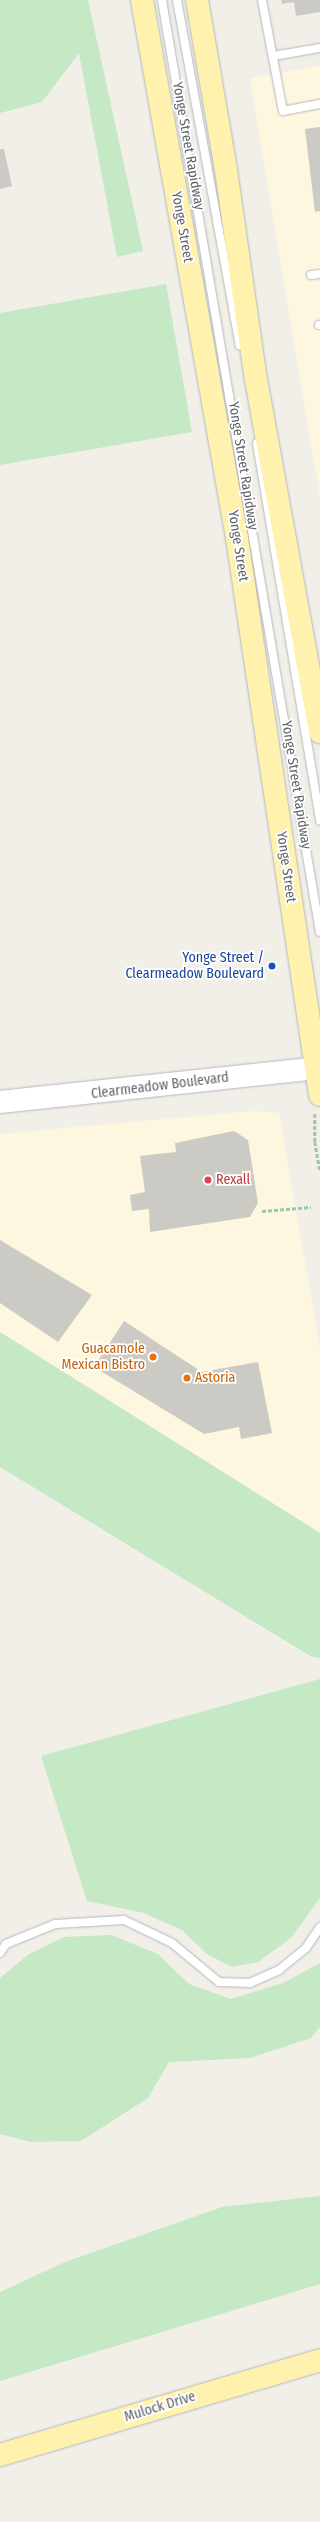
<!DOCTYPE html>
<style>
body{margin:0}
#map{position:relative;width:320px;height:2522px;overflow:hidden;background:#f1efe8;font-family:"Fira Sans Condensed",sans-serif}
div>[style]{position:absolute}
.commercial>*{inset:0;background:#fef7e0}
.green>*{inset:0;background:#c5e8c5}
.building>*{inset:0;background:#cccac5}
.path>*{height:2.5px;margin-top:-1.25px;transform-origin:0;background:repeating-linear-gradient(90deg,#9cc7a9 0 4px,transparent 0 6px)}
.roads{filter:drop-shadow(0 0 1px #b5b8bc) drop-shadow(0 0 1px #b5b8bc)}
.lane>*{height:8px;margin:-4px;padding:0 4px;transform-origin:4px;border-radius:4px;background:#fff}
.secondary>*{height:22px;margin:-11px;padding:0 11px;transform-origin:11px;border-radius:11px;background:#fff}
.primary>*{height:22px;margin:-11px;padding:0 11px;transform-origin:11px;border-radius:11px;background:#fff2af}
.dots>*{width:11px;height:11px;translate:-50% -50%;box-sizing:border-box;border:2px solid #fff;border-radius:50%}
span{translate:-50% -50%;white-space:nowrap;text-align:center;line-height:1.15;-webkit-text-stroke:3.5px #fff;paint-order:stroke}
.street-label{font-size:14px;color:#5f6368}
.transit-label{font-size:14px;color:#164399}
.right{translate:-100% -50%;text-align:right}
.health-label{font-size:14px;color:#be3a42}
.left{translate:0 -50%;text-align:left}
.food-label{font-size:14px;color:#c56008}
</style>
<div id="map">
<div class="commercial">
<div style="clip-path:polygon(320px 66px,320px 496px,250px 78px)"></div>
<div style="clip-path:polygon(254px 1111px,279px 1113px,320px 1348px,320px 1533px,0 1332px,0 1134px)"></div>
</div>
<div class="green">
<div style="clip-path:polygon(0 0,88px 0,143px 251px,117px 257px,79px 53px,42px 102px,0 113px)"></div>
<div style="clip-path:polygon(166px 284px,192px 432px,0 465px,0 313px)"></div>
<div style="clip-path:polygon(0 1332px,320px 1533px,320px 1658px,312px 1657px,0 1467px)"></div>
<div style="clip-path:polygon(320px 1679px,320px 1898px,291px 1938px,258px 1962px,232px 1967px,207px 1954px,182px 1930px,144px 1913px,87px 1901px,41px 1756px)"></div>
<div style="clip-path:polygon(111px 1935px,158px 1954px,189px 1984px,231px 1999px,283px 1983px,320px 1963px,320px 2027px,311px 2038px,250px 2058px,169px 2062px,148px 2098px,81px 2141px,31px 2142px,0 2134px,0 1978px,29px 1954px,64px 1937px)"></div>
<div style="clip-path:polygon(320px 2196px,320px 2284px,0 2381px,0 2292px,65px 2262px,222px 2207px)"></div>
</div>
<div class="building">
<div style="clip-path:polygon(281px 0,320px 0,320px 12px,296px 16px,294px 2px,282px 4px)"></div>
<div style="clip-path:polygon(320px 127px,320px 211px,315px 212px,305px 129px)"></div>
<div style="clip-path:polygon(0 149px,4px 149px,12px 186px,0 189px)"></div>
<div style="clip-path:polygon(234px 1131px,248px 1140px,258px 1203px,250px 1217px,150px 1232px,149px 1209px,132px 1211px,130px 1195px,145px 1192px,140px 1156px,176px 1152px,175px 1143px)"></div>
<div style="clip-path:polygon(0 1240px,92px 1295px,58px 1342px,0 1303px)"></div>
<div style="clip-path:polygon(124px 1321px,202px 1372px,258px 1362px,272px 1433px,241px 1439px,239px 1427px,204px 1434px,94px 1367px)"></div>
</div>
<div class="path">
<div style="left:315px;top:1114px;width:28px;rotate:90deg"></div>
<div style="left:315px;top:1142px;width:28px;rotate:80deg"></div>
<div style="left:262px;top:1211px;width:49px;rotate:-4.7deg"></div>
</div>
<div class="roads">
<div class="lane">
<div style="left:162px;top:0;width:945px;rotate:80.38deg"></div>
<div style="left:177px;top:0;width:351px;rotate:79.7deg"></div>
<div style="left:262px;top:0;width:113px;rotate:79.3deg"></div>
<div style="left:283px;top:111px;width:38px;rotate:-11deg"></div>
<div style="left:273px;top:56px;width:48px;rotate:-9.7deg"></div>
<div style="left:311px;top:275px;width:9px;rotate:-6deg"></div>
<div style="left:319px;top:325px;width:1px"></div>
<div style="left:257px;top:443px;width:383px;rotate:80.5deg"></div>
<div style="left:0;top:1953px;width:11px;rotate:-56deg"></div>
<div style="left:6px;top:1944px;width:53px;rotate:-22.2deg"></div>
<div style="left:55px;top:1924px;width:69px;rotate:-3.3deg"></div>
<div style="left:124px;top:1920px;width:53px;rotate:25.6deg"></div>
<div style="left:172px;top:1943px;width:61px;rotate:39.7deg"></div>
<div style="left:219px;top:1982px;width:31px;rotate:2deg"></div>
<div style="left:250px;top:1983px;width:32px;rotate:-24deg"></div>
<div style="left:279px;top:1970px;width:35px;rotate:-39deg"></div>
<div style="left:306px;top:1948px;width:25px;rotate:-56deg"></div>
</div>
<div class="secondary">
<div style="left:0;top:1102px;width:322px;rotate:-6.1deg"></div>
</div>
<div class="primary">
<div style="left:142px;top:0;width:546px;rotate:79.99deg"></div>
<div style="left:237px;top:538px;width:563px;rotate:81.52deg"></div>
<div style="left:197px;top:0;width:172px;rotate:80.3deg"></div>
<div style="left:226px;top:170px;width:206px;rotate:81.9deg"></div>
<div style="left:255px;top:374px;width:364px;rotate:79.7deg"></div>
<div style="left:0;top:2455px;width:334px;rotate:-16.5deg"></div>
</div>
</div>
<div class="dots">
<div style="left:272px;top:966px;background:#1a4fb4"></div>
<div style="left:208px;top:1180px;background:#e0444e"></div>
<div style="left:153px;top:1357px;background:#e8710a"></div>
<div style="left:187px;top:1378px;background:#e8710a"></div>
</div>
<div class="street-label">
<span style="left:188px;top:146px;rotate:80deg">Yonge Street Rapidway</span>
<span style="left:182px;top:227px;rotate:80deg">Yonge Street</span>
<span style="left:243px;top:466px;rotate:81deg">Yonge Street Rapidway</span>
<span style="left:238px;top:546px;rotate:81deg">Yonge Street</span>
<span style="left:296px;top:785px;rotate:81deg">Yonge Street Rapidway</span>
<span style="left:286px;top:867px;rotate:82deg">Yonge Street</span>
<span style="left:160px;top:1086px;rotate:-7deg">Clearmeadow Boulevard</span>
<span style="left:160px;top:2407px;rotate:-17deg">Mulock Drive</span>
</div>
<div class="transit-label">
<span class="right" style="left:264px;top:966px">Yonge Street /<br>Clearmeadow Boulevard</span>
</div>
<div class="health-label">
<span class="left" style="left:216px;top:1180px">Rexall</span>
</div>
<div class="food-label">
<span class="right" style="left:145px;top:1357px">Guacamole<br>Mexican Bistro</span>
<span class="left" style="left:195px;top:1378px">Astoria</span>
</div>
</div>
